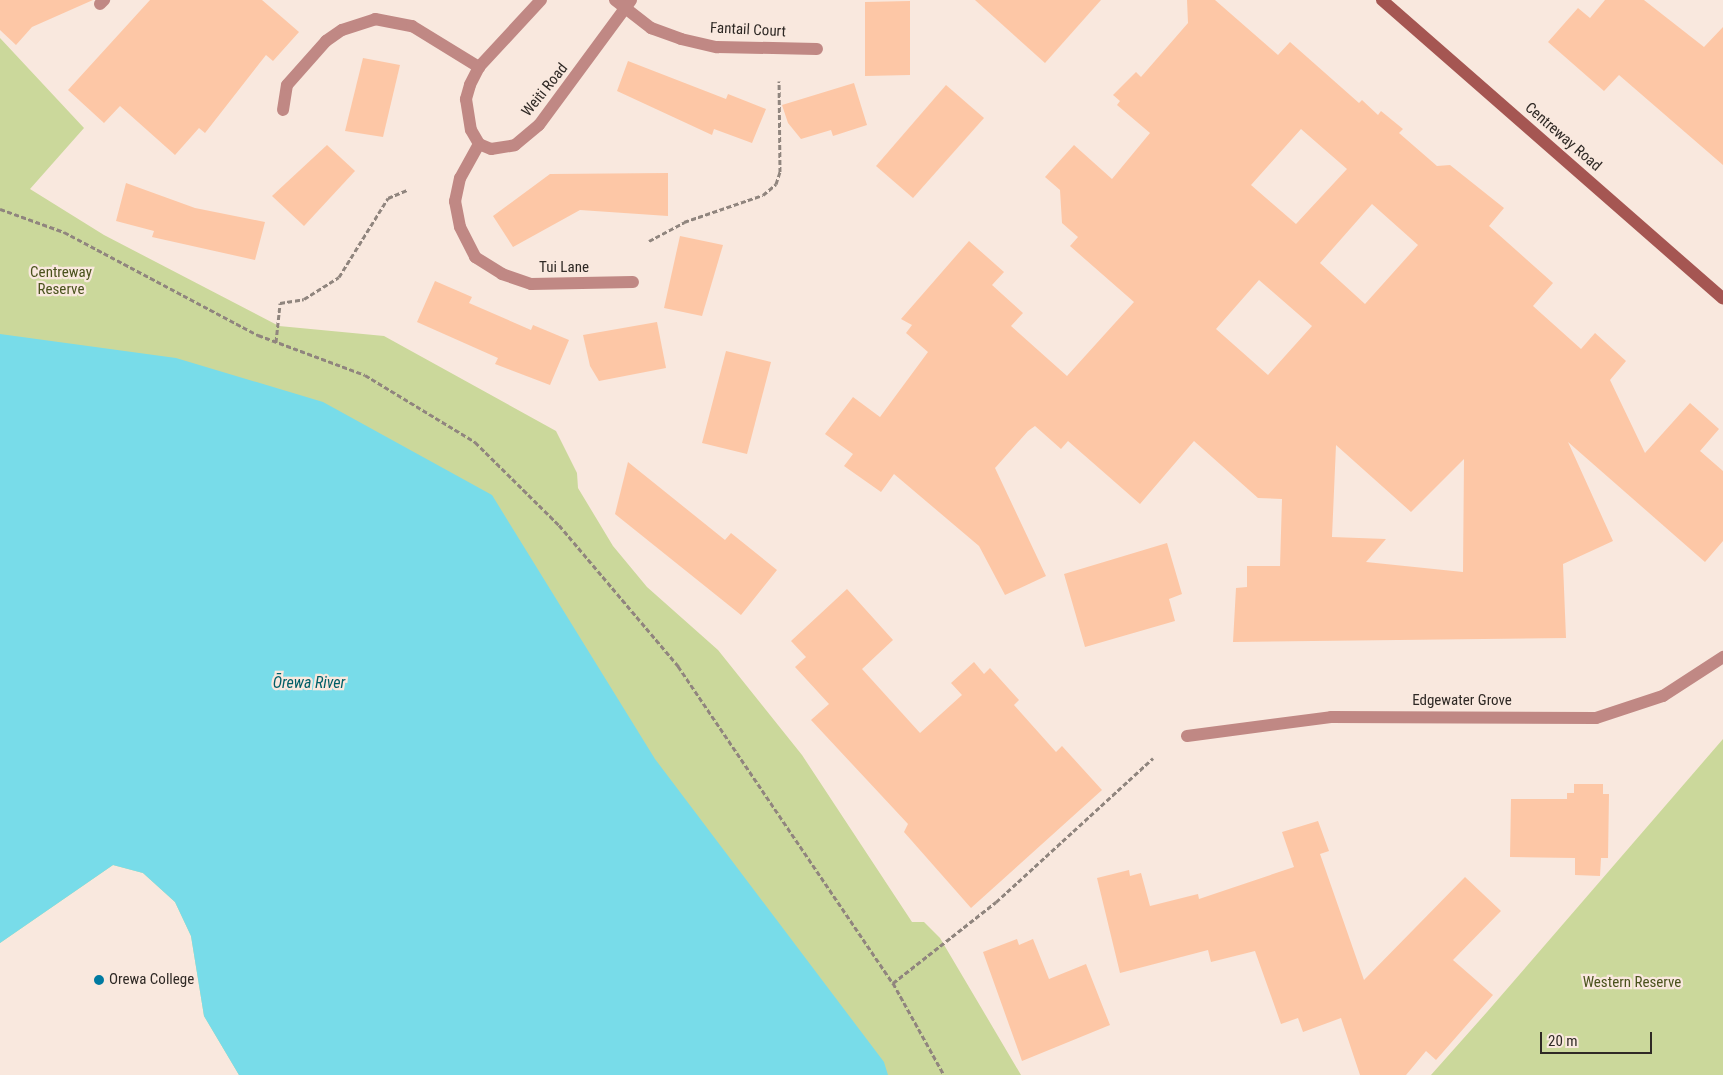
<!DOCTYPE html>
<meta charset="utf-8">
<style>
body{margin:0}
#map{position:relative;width:1723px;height:1075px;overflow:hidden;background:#f9e8de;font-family:"Roboto Condensed",sans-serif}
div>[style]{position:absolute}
.green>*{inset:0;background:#cbd89b}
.water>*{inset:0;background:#78dce9}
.building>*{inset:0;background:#fdc7a6}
.path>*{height:3px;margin-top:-1.5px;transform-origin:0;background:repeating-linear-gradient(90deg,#90857e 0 5px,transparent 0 7.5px)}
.street>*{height:12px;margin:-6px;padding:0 6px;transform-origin:6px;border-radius:6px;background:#c08884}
.secondary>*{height:12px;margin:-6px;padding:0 6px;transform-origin:6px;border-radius:6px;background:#a55652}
.dots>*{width:14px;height:14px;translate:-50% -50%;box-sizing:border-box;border:2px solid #f9e8de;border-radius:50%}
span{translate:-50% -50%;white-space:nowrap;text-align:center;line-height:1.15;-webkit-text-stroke:4.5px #f9e8de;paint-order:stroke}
.street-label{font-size:15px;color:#2f2925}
.park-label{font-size:15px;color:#4a521d}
.poi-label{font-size:15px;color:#2f2925}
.left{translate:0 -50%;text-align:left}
.water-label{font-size:16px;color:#005e67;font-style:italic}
.scale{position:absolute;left:1540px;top:1032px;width:112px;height:22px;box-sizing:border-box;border:2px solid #2f2925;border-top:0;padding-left:6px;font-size:15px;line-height:18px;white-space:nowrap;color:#2f2925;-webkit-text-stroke:4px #f9e8de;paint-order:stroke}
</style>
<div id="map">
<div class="green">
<div style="clip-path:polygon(0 38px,84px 128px,30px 189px,104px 235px,279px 326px,384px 336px,556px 431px,577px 473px,578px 488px,613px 546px,647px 587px,718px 650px,802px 755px,912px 922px,924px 922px,940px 938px,1021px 1075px,239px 1075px,204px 1016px,191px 936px,175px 902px,143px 873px,113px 865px,0 943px)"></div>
<div style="clip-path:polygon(1723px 739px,1723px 1075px,1431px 1075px,1487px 1012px)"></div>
</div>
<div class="water">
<div style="clip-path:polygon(0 334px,176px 358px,323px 402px,492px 495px,655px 759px,884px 1062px,888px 1075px,239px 1075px,204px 1016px,191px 936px,175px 902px,143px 873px,113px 865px,0 943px)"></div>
</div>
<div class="building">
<div style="clip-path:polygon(0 0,93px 0,32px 27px,16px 45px,0 30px)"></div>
<div style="clip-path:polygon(150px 0,262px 0,299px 32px,273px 61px,266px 55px,205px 133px,199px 128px,175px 155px,120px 106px,104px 123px,68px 90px)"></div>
<div style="clip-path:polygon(975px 0,1101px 0,1045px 63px)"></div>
<div style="clip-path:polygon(evenodd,1187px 0,1215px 0,1278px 55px,1290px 42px,1359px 103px,1362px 100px,1378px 115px,1381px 111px,1403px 129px,1399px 133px,1437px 166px,1450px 165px,1504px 208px,1489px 226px,1553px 283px,1533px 306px,1581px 349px,1595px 333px,1626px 361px,1610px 380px,1645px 453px,1690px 403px,1719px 429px,1700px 451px,1723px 471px,1723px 541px,1705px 562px,1568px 442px,1613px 541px,1563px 564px,1566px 638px,1233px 642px,1236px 588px,1247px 587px,1247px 566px,1280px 566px,1282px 499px,1258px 498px,1194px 441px,1140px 504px,1068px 441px,1061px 449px,1035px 426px,1028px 431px,995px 468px,1046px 576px,1005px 595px,979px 546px,894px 474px,881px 492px,844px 466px,853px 454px,825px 434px,853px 397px,880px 417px,928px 352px,906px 333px,912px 325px,901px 319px,969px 241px,1004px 272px,992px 285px,1023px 313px,1011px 326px,1067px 376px,1134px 302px,1070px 246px,1078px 237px,1062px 223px,1060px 190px,1045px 177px,1074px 145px,1112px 179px,1150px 133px,1117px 105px,1120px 101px,1113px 95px,1136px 72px,1141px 77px,1188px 23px,1187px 0,1301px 129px,1347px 169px,1296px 224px,1251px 185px,1301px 129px,1187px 0,1372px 204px,1418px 245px,1365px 304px,1320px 263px,1372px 204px,1187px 0,1259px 280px,1312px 326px,1268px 375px,1216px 329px,1259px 280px,1187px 0,1336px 445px,1411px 512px,1464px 459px,1463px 572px,1366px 562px,1386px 539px,1332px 537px,1336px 445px)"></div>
<div style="clip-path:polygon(1605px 0,1644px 0,1704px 47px,1723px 27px,1723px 165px,1619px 75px,1604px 91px,1548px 42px,1578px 8px,1590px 18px)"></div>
<div style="clip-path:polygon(910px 1px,910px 75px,865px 76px,865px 2px)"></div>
<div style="clip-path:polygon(363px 58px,400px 65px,383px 137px,345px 131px)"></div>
<div style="clip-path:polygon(628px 61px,726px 99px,728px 94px,766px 109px,752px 143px,714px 129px,712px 135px,617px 91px)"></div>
<div style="clip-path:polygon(854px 83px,867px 125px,833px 136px,831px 130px,801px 139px,788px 123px,782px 105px)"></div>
<div style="clip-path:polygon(946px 85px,984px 118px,913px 198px,876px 166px)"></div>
<div style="clip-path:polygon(327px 145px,355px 171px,304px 226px,272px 196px)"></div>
<div style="clip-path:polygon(668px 173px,668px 216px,580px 210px,513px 247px,493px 216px,550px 174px)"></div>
<div style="clip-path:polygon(126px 183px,195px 208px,265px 222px,255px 260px,152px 237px,154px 231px,116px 221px)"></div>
<div style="clip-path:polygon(680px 236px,723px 245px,702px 316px,664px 308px)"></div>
<div style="clip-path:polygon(435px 281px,472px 297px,469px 303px,531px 330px,533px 325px,569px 340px,550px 385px,495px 364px,498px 358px,417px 322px)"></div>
<div style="clip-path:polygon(657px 322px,666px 368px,599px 381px,590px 366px,583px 335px)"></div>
<div style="clip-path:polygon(726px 351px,771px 362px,747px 454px,702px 443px)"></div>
<div style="clip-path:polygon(628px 462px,725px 540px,731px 533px,777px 570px,741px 615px,615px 514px)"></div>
<div style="clip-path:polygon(1167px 543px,1182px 594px,1169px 599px,1175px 621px,1085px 647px,1064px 574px)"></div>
<div style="clip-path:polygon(847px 589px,893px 640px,862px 669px,920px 733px,962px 695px,951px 683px,974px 662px,984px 674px,990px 668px,1019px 700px,1014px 705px,1056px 752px,1062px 746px,1102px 790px,971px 908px,904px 832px,908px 824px,811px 720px,829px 704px,795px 667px,806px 657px,791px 641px)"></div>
<div style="clip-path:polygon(1574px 784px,1603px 784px,1603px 794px,1609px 794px,1608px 858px,1601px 858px,1600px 876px,1575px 875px,1575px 858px,1510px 857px,1511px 799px,1567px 799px,1567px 793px,1574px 793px)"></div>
<div style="clip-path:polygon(1318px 821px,1329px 851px,1320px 854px,1364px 980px,1465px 877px,1501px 911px,1453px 960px,1493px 995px,1436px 1060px,1426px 1051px,1406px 1075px,1360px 1075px,1341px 1018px,1303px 1032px,1298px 1018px,1281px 1024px,1255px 951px,1211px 962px,1208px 950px,1120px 973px,1097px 878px,1129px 870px,1130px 876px,1141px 873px,1150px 906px,1198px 894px,1199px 899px,1294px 867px,1282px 832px)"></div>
<div style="clip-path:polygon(1017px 939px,1019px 945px,1033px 939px,1049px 979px,1086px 964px,1110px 1025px,1022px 1061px,983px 952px)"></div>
</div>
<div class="path">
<div style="left:0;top:209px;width:68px;rotate:19.8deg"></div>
<div style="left:64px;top:232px;width:220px;rotate:28deg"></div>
<div style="left:258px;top:335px;width:114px;rotate:20.5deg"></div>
<div style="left:365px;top:375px;width:129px;rotate:31.3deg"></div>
<div style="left:475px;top:442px;width:118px;rotate:44.7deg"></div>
<div style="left:559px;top:525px;width:185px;rotate:49.8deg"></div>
<div style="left:678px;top:666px;width:383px;rotate:55.9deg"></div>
<div style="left:893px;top:983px;width:105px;rotate:61deg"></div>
<div style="left:649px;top:241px;width:40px;rotate:-28deg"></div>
<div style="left:684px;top:222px;width:83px;rotate:-18.9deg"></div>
<div style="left:763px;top:195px;width:17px;rotate:-40deg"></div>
<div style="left:776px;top:184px;width:13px;rotate:-72deg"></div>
<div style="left:780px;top:172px;width:91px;rotate:-90.6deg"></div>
<div style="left:276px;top:342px;width:39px;rotate:-84deg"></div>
<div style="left:280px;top:303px;width:24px;rotate:-9deg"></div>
<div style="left:304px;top:299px;width:41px;rotate:-32.2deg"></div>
<div style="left:339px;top:277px;width:93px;rotate:-58.2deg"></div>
<div style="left:388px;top:198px;width:21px;rotate:-23deg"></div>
<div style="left:893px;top:983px;width:131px;rotate:-38.2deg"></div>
<div style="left:996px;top:902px;width:213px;rotate:-42.5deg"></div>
</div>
<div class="street">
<div style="left:541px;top:0;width:91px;rotate:132.8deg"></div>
<div style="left:479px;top:67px;width:20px;rotate:117deg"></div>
<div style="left:470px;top:85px;width:15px;rotate:106deg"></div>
<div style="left:466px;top:99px;width:31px;rotate:81deg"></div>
<div style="left:471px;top:130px;width:16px;rotate:60deg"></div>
<div style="left:479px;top:144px;width:13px;rotate:23deg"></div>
<div style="left:491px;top:149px;width:24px;rotate:-9deg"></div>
<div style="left:515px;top:145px;width:31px;rotate:-40deg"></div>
<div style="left:539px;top:125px;width:155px;rotate:-53.6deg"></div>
<div style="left:615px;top:0;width:46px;rotate:37.9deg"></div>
<div style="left:651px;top:28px;width:32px;rotate:20deg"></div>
<div style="left:681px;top:39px;width:37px;rotate:13deg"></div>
<div style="left:717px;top:47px;width:100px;rotate:1.1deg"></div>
<div style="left:100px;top:4px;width:6px;rotate:-45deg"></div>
<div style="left:283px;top:110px;width:25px;rotate:-81deg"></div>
<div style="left:287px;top:85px;width:59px;rotate:-48.4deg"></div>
<div style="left:326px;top:41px;width:19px;rotate:-35deg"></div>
<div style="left:342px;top:30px;width:35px;rotate:-18deg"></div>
<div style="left:375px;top:19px;width:38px;rotate:11deg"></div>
<div style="left:412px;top:26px;width:79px;rotate:31.5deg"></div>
<div style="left:479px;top:144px;width:39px;rotate:119deg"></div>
<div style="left:460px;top:178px;width:24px;rotate:102deg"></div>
<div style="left:455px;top:201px;width:26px;rotate:79deg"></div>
<div style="left:460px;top:227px;width:34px;rotate:63deg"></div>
<div style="left:475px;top:257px;width:32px;rotate:32deg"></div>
<div style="left:502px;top:274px;width:31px;rotate:19deg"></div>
<div style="left:531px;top:284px;width:102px;rotate:-1.1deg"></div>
<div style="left:1187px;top:736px;width:145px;rotate:-7.5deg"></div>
<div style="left:1331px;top:717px;width:265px;rotate:0.2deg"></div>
<div style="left:1596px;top:718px;width:71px;rotate:-18.2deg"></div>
<div style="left:1663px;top:696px;width:72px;rotate:-33deg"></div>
</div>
<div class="secondary">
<div style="left:1382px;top:0;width:453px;rotate:41.2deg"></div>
</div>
<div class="dots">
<div style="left:99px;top:980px;background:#007aa1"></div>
</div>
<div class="street-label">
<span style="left:748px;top:30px;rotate:3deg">Fantail Court</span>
<span style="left:545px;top:90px;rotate:-51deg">Weiti Road</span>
<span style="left:1563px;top:137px;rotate:41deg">Centreway Road</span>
<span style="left:564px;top:268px">Tui Lane</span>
<span style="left:1462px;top:701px">Edgewater Grove</span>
</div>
<div class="park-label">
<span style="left:61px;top:281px">Centreway<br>Reserve</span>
<span style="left:1632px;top:983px">Western Reserve</span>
</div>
<div class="poi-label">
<span class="left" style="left:109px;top:980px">Orewa College</span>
</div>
<div class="water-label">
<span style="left:309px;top:683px">Ōrewa River</span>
</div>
<div class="scale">20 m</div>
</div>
